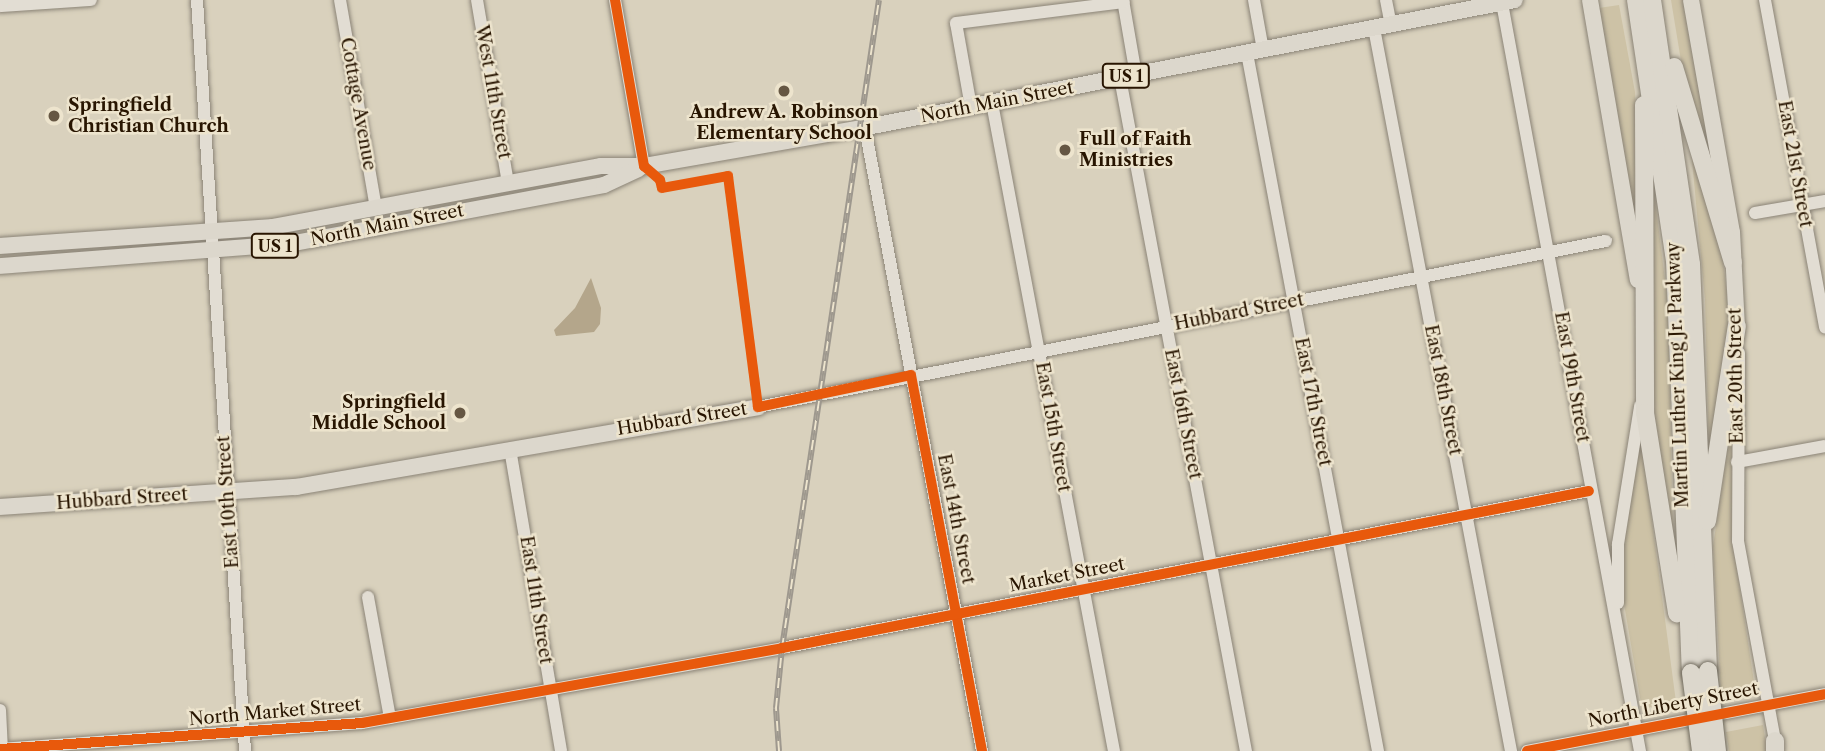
<!DOCTYPE html>
<style>
body{margin:0}
#map{position:relative;width:1825px;height:751px;overflow:hidden;background:#d9d1bd;font-family:"Libre Caslon Text",serif}
div>[style]{position:absolute}
.green>*{inset:0;background:#cdc2a6}
.water>*{inset:0;background:#b4a68b}
.roads{filter:drop-shadow(0 0 2px #8a8376) drop-shadow(0 0 2px #8a8376)}
.minor>*{height:12px;margin:-6px;padding:0 6px;transform-origin:6px;border-radius:6px;background:#e2ddd3}
.major>*{height:16px;margin:-8px;padding:0 8px;transform-origin:8px;border-radius:8px;background:#dcd7cc}
.highway>*{height:18px;margin:-9px;padding:0 9px;transform-origin:9px;border-radius:9px;background:#dcd7cc}
.rail>*{height:6px;margin-top:-3px;transform-origin:0;background:repeating-linear-gradient(90deg,#ede4cd 0 10px,#9e988e 0 20px);box-sizing:border-box;border-block:2px solid #9e988e}
.bridges{filter:drop-shadow(0 0 2px #706a5d) drop-shadow(0 0 2px #706a5d)}
.highway-bridge>*{height:18px;margin:-9px;padding:0 9px;transform-origin:9px;border-radius:9px;background:#dcd7cc}
.cycleway>*{height:10px;margin:-5px;padding:0 5px;transform-origin:5px;border-radius:5px;background:#e8590c}
.dots>*{width:19px;height:19px;translate:-50% -50%;box-sizing:border-box;border:4px solid #ede4cd;border-radius:50%}
span{translate:-50% -50%;white-space:nowrap;text-align:center;line-height:1.15;-webkit-text-stroke:5px #ede4cd;paint-order:stroke}
.shield-label span{padding:2px 5px;background:#ede4cd;border:2px solid;border-radius:5px;-webkit-text-stroke-width:0}
.shield-label{font-size:16px;color:#281501;font-weight:700}
.street-label{font-size:18px;color:#281501}
.poi-label{font-size:18px;color:#281501;font-weight:700}
.left{translate:0 -50%;text-align:left}
.right{translate:-100% -50%;text-align:right}
</style>
<div id="map">
<div class="green">
<div style="clip-path:polygon(1671px 0,1684px 0,1724px 212px,1683px 73px)"></div>
<div style="clip-path:polygon(1619px 5px,1635px 92px,1643px 287px,1599px 8px)"></div>
<div style="clip-path:polygon(1691px 149px,1722px 252px,1731px 328px,1709px 458px,1705px 300px)"></div>
<div style="clip-path:polygon(1654px 192px,1668px 304px,1673px 544px,1669px 545px,1649px 382px)"></div>
<div style="clip-path:polygon(1735px 399px,1734px 551px,1755px 688px,1721px 694px,1713px 546px)"></div>
<div style="clip-path:polygon(1641px 439px,1676px 702px,1642px 709px,1622px 592px,1625px 532px)"></div>
<div style="clip-path:polygon(1763px 725px,1767px 751px,1729px 751px,1726px 732px)"></div>
</div>
<div class="water">
<div style="clip-path:polygon(591px 278px,601px 308px,600px 324px,594px 332px,556px 336px,554px 330px,575px 308px)"></div>
</div>
<div class="roads">
<div class="minor">
<div style="left:197px;top:0;width:753px;rotate:86.34deg"></div>
<div style="left:340px;top:0;width:211px;rotate:80.2deg"></div>
<div style="left:477px;top:0;width:186px;rotate:80.4deg"></div>
<div style="left:615px;top:0;width:169px;rotate:80.1deg"></div>
<div style="left:1123px;top:0;width:76px;rotate:80.2deg"></div>
<div style="left:1254px;top:0;width:51px;rotate:79.8deg"></div>
<div style="left:1386px;top:0;width:25px;rotate:79deg"></div>
<div style="left:1765px;top:0;width:333px;rotate:79.6deg"></div>
<div style="left:1502px;top:3px;width:761px;rotate:79.55deg"></div>
<div style="left:0;top:6px;width:91px;rotate:-3.8deg"></div>
<div style="left:1374px;top:28px;width:736px;rotate:79.27deg"></div>
<div style="left:1247px;top:53px;width:710px;rotate:79.37deg"></div>
<div style="left:1120px;top:78px;width:685px;rotate:79.4deg"></div>
<div style="left:992px;top:103px;width:659px;rotate:79.34deg"></div>
<div style="left:971px;top:107px;width:85px;rotate:-100.1deg"></div>
<div style="left:956px;top:23px;width:169px;rotate:-7.1deg"></div>
<div style="left:865px;top:128px;width:634px;rotate:79.36deg"></div>
<div style="left:1755px;top:213px;width:71px;rotate:-9.7deg"></div>
<div style="left:1739px;top:353px;width:188px;rotate:90.3deg"></div>
<div style="left:1738px;top:541px;width:209px;rotate:79.5deg"></div>
<div style="left:758px;top:407px;width:864px;rotate:-11.08deg"></div>
<div style="left:510px;top:449px;width:306px;rotate:80.4deg"></div>
<div style="left:1737px;top:462px;width:89px;rotate:-10.3deg"></div>
<div style="left:368px;top:597px;width:123px;rotate:79.7deg"></div>
<div style="left:1618px;top:603px;width:59px;rotate:-90deg"></div>
<div style="left:1618px;top:544px;width:140px;rotate:-80.9deg"></div>
<div style="left:0;top:710px;width:41px;rotate:87.2deg"></div>
<div style="left:0;top:749px;width:363px;rotate:-4.1deg"></div>
<div style="left:362px;top:723px;width:427px;rotate:-10.1deg"></div>
<div style="left:782px;top:648px;width:822px;rotate:-11.01deg"></div>
<div style="left:1527px;top:751px;width:303px;rotate:-10.8deg"></div>
</div>
<div class="major">
<div style="left:1590px;top:0;width:284px;rotate:80.3deg"></div>
<div style="left:1691px;top:0;width:236px;rotate:80deg"></div>
<div style="left:1732px;top:232px;width:94px;rotate:87deg"></div>
<div style="left:0;top:246px;width:273px;rotate:-4deg"></div>
<div style="left:272px;top:227px;width:335px;rotate:-10.5deg"></div>
<div style="left:601px;top:166px;width:43px"></div>
<div style="left:644px;top:166px;width:221px;rotate:-9.9deg"></div>
<div style="left:862px;top:128px;width:665px;rotate:-11.09deg"></div>
<div style="left:0;top:266px;width:290px;rotate:-4.4deg"></div>
<div style="left:289px;top:244px;width:320px;rotate:-10.6deg"></div>
<div style="left:604px;top:185px;width:38px;rotate:-25deg"></div>
<div style="left:0;top:507px;width:297px;rotate:-3.9deg"></div>
<div style="left:296px;top:487px;width:469px;rotate:-9.8deg"></div>
</div>
<div class="highway">
<div style="left:1636px;top:0;width:263px;rotate:81.5deg"></div>
<div style="left:1675px;top:260px;width:413px;rotate:87.8deg"></div>
<div style="left:1652px;top:0;width:267px;rotate:81.6deg"></div>
<div style="left:1691px;top:264px;width:407px;rotate:87.6deg"></div>
<div style="left:1674px;top:67px;width:204px;rotate:73.2deg"></div>
<div style="left:1644px;top:105px;width:308px;rotate:89.8deg"></div>
<div style="left:1645px;top:413px;width:203px;rotate:80.9deg"></div>
<div style="left:1707px;top:521px;width:197px;rotate:-81.3deg"></div>
<div style="left:1775px;top:751px;width:10px;rotate:-90deg"></div>
</div>
</div>
<div class="rail">
<div style="left:779px;top:751px;width:43px;rotate:-94deg"></div>
<div style="left:776px;top:708px;width:60px;rotate:-84.3deg"></div>
<div style="left:782px;top:648px;width:655px;rotate:-81.49deg"></div>
</div>
<div class="bridges">
<div class="highway-bridge">
<div style="left:1708px;top:671px;width:81px;rotate:83.6deg"></div>
<div style="left:1691px;top:673px;width:79px;rotate:82.7deg"></div>
</div>
</div>
<div class="cycleway">
<div style="left:615px;top:0;width:169px;rotate:80.1deg"></div>
<div style="left:644px;top:166px;width:21px;rotate:41deg"></div>
<div style="left:660px;top:180px;width:8px;rotate:76deg"></div>
<div style="left:662px;top:188px;width:67px;rotate:-10.3deg"></div>
<div style="left:728px;top:176px;width:233px;rotate:82.6deg"></div>
<div style="left:758px;top:407px;width:156px;rotate:-11.8deg"></div>
<div style="left:911px;top:375px;width:383px;rotate:79.3deg"></div>
<div style="left:0;top:749px;width:363px;rotate:-4.1deg"></div>
<div style="left:362px;top:723px;width:427px;rotate:-10.1deg"></div>
<div style="left:782px;top:648px;width:822px;rotate:-11.01deg"></div>
<div style="left:1527px;top:751px;width:303px;rotate:-10.8deg"></div>
</div>
<div class="dots">
<div style="left:784px;top:91px;background:#665743"></div>
<div style="left:54px;top:116px;background:#665743"></div>
<div style="left:1065px;top:150px;background:#665743"></div>
<div style="left:460px;top:413px;background:#665743"></div>
</div>
<div class="shield-label">
<span style="left:1126px;top:76px">US 1</span>
<span style="left:275px;top:246px">US 1</span>
</div>
<div class="street-label">
<span style="left:493px;top:92px;rotate:80deg">West 11th Street</span>
<span style="left:997px;top:102px;rotate:-11deg">North Main Street</span>
<span style="left:358px;top:104px;rotate:80deg">Cottage Avenue</span>
<span style="left:1795px;top:164px;rotate:80deg">East 21st Street</span>
<span style="left:387px;top:225px;rotate:-11deg">North Main Street</span>
<span style="left:1239px;top:312px;rotate:-11deg">Hubbard Street</span>
<span style="left:1678px;top:375px;rotate:-92deg">Martin Luther King Jr. Parkway</span>
<span style="left:1736px;top:376px;rotate:-91deg">East 20th Street</span>
<span style="left:1572px;top:377px;rotate:80deg">East 19th Street</span>
<span style="left:1443px;top:390px;rotate:79deg">East 18th Street</span>
<span style="left:1313px;top:402px;rotate:79deg">East 17th Street</span>
<span style="left:1183px;top:414px;rotate:79deg">East 16th Street</span>
<span style="left:682px;top:419px;rotate:-9deg">Hubbard Street</span>
<span style="left:1053px;top:427px;rotate:80deg">East 15th Street</span>
<span style="left:122px;top:499px;rotate:-4deg">Hubbard Street</span>
<span style="left:228px;top:502px;rotate:-94deg">East 10th Street</span>
<span style="left:956px;top:519px;rotate:79deg">East 14th Street</span>
<span style="left:1067px;top:575px;rotate:-11deg">Market Street</span>
<span style="left:536px;top:600px;rotate:81deg">East 11th Street</span>
<span style="left:1673px;top:705px;rotate:-11deg">North Liberty Street</span>
<span style="left:275px;top:712px;rotate:-5deg">North Market Street</span>
</div>
<div class="poi-label">
<span class="left" style="left:68px;top:116px">Springfield<br>Christian Church</span>
<span style="left:784px;top:123px">Andrew A. Robinson<br>Elementary School</span>
<span class="left" style="left:1079px;top:150px">Full of Faith<br>Ministries</span>
<span class="right" style="left:446px;top:413px">Springfield<br>Middle School</span>
</div>
</div>
